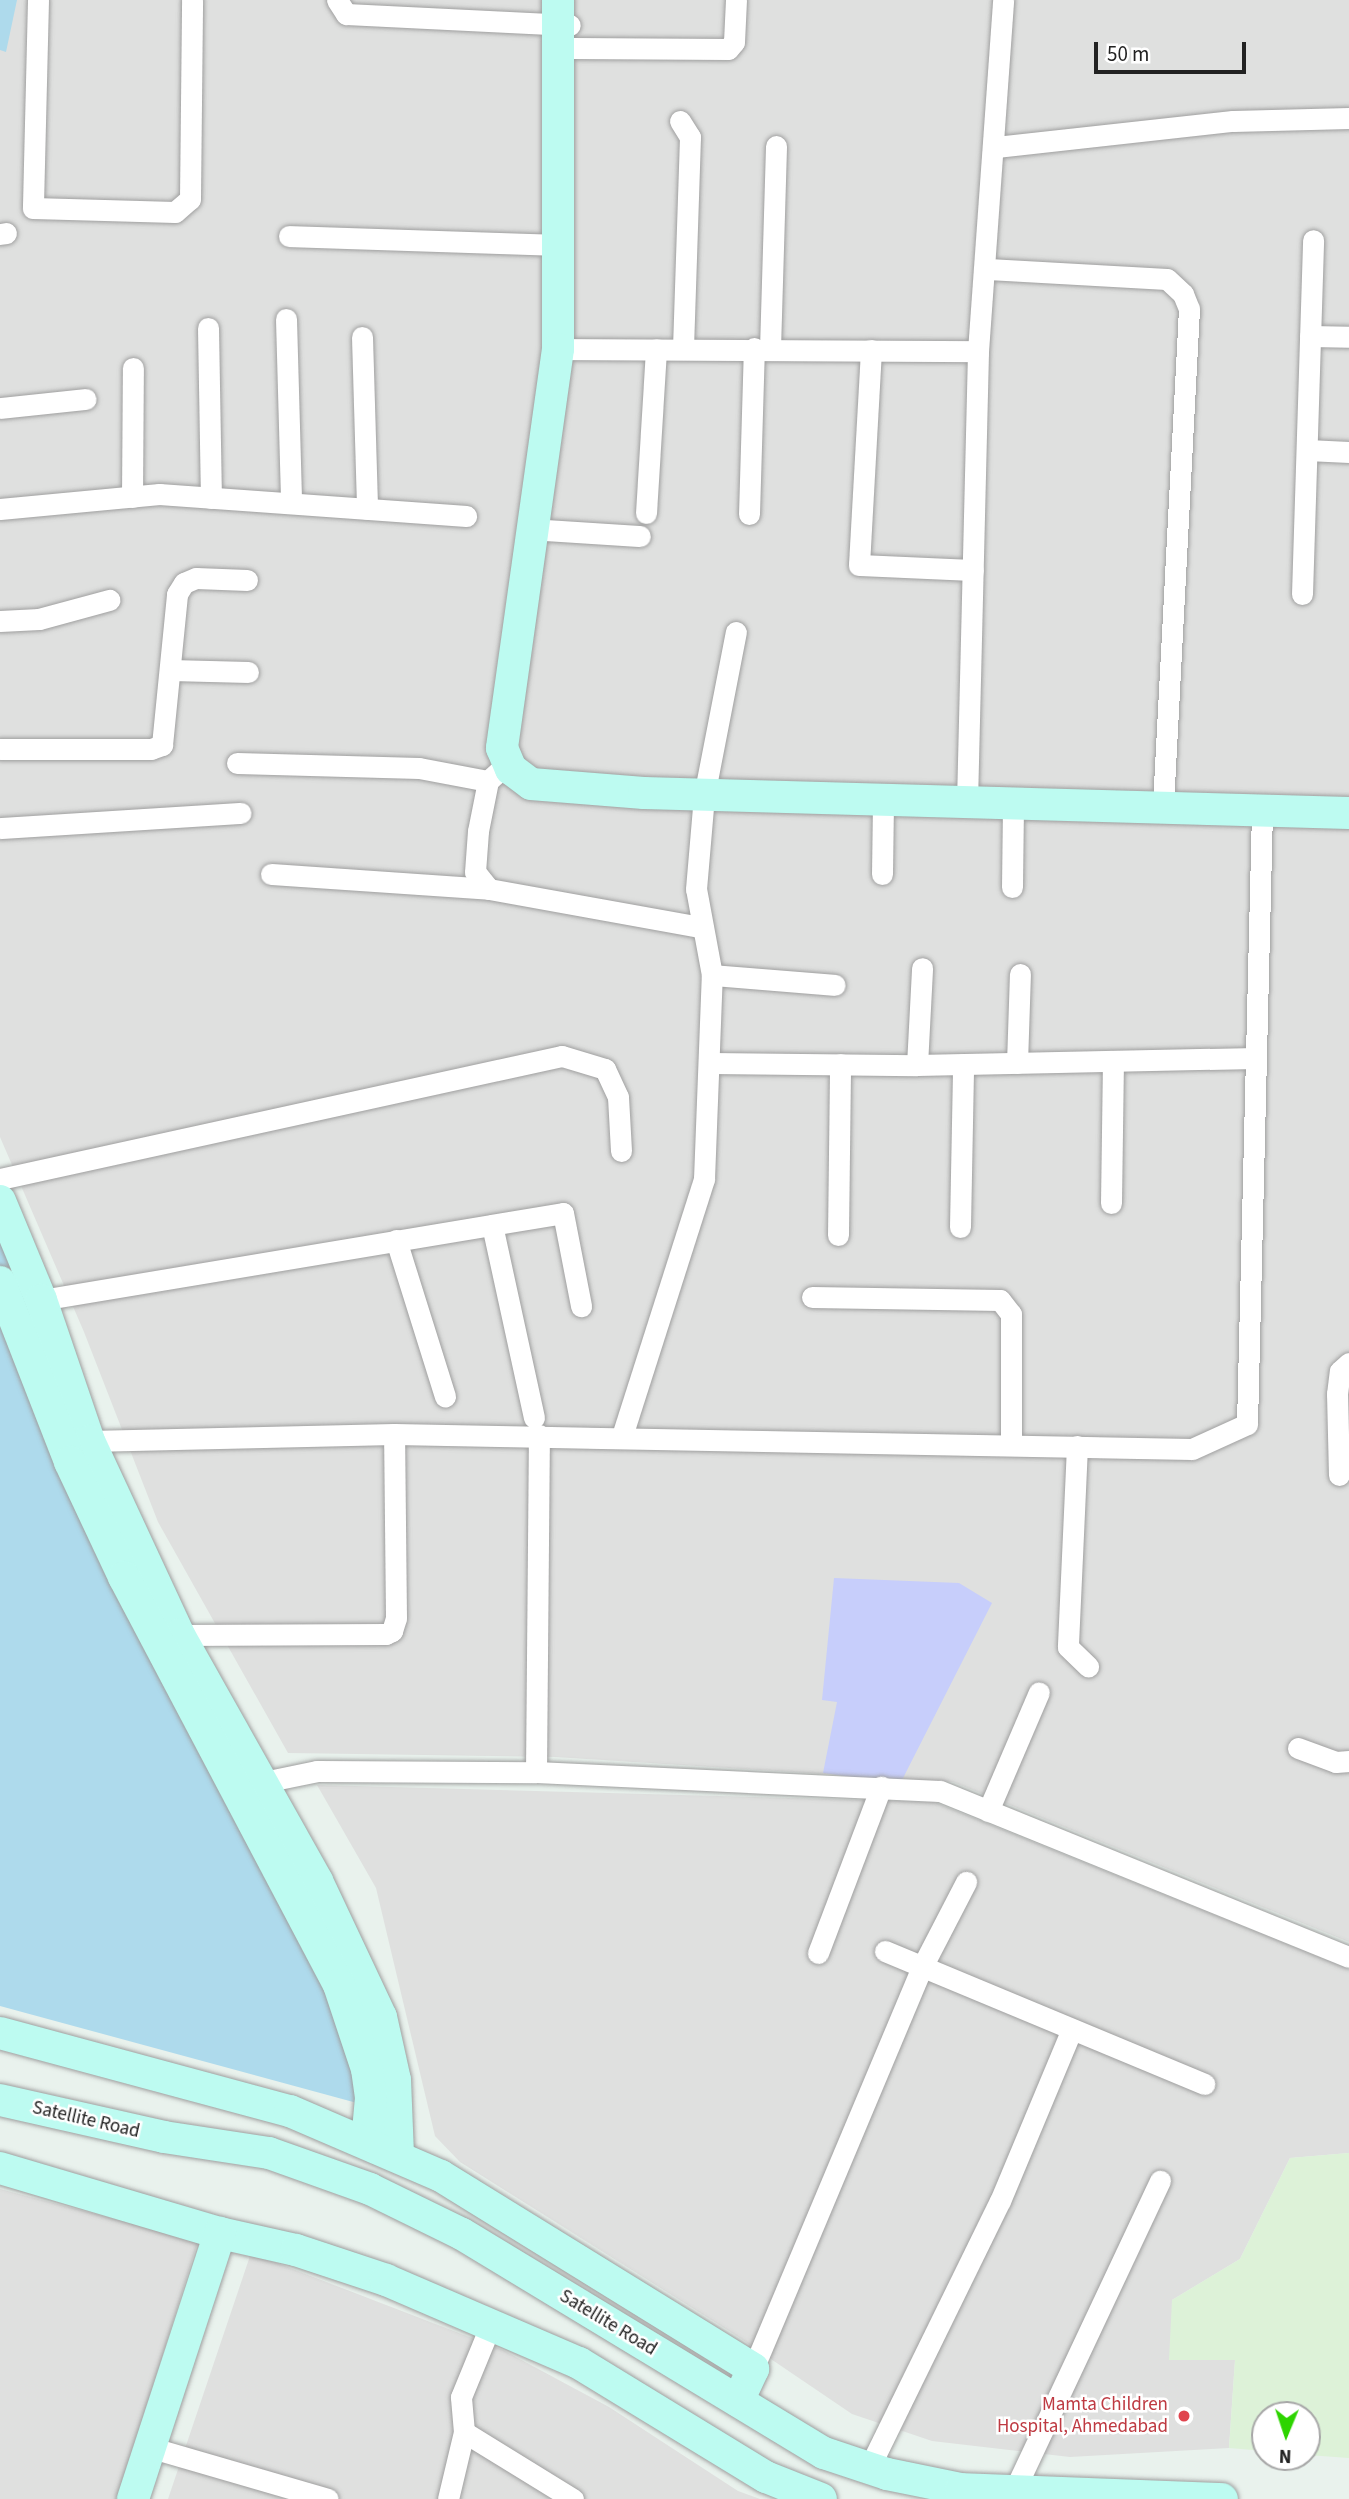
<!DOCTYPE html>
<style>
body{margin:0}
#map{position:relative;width:1349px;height:2499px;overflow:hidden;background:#e9f2ed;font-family:"Source Sans 3",sans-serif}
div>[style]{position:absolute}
.residential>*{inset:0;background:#dfe0df}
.commercial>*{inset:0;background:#ddf2d8}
.grass>*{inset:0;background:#aedaec}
.park>*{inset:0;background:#c7cefb}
.roads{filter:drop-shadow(0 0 2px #9f9f9f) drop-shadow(0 0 2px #9f9f9f)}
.street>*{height:21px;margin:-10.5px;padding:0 10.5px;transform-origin:10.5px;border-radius:10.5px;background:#fff}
.secondary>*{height:32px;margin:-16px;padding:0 16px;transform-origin:16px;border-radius:16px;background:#bdfbf1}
.dots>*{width:19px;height:19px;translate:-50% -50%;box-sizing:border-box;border:4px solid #fff;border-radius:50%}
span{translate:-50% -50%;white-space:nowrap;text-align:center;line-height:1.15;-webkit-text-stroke:5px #fff;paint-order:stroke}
.street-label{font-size:19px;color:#222}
.health-label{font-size:19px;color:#be3a42}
.right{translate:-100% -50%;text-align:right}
.north{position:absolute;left:1251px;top:2401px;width:70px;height:70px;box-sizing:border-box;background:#fff;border:2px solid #a7a7a7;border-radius:50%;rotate:182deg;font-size:19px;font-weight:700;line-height:28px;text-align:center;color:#222}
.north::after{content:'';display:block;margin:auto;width:24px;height:32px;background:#2dd400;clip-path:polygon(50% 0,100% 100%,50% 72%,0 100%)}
.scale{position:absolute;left:1094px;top:42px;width:152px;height:32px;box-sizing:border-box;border:4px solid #222;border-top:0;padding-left:9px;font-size:21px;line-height:24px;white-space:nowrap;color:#222;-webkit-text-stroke:5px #fff;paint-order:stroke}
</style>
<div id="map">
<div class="residential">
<div style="clip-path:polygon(0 0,1349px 0,1349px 1942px,953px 1782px,555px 1757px,288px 1753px,158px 1522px,84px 1332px,0 1137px)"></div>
<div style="clip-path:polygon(317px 1785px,934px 1802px,1349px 1969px,1349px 2153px,1290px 2158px,1240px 2259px,1172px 2300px,1235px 2360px,1229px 2448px,1070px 2457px,932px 2441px,852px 2414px,737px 2336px,460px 2162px,435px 2136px,376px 1888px)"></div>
<div style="clip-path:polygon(0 2189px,198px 2241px,118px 2499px,0 2499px)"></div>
<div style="clip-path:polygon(251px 2253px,503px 2350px,609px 2407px,738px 2491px,760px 2499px,168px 2499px)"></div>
</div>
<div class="commercial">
<div style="clip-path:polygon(1349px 2153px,1349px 2458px,1307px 2455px,1307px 2415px,1265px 2415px,1265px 2451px,1229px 2448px,1235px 2360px,1169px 2360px,1172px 2300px,1240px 2259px,1290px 2158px)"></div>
</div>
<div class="grass">
<div style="clip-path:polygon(0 0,17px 0,6px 52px,0 50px)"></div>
<div style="clip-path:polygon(0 1227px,250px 1791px,368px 2106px,0 2006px)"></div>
</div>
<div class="park">
<div style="clip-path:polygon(834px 1578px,959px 1583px,992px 1603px,900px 1784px,823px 1773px,837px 1702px,822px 1700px)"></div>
</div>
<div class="roads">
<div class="street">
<div style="left:38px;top:0;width:208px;rotate:91.4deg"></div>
<div style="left:33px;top:208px;width:142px;rotate:1.6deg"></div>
<div style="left:175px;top:212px;width:20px;rotate:-41deg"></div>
<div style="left:190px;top:199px;width:199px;rotate:-89.4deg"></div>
<div style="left:337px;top:0;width:17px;rotate:57deg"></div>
<div style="left:346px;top:14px;width:224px;rotate:2.8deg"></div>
<div style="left:572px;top:48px;width:156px;rotate:0.4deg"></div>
<div style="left:728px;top:49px;width:9px;rotate:-49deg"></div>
<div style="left:734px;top:42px;width:42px;rotate:-87.3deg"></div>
<div style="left:680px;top:121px;width:19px;rotate:58deg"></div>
<div style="left:690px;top:137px;width:212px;rotate:91.9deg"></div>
<div style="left:996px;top:147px;width:238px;rotate:-6.3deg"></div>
<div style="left:1233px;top:121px;width:116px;rotate:-1.5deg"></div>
<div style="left:0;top:234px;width:6px;rotate:-9deg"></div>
<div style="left:289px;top:236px;width:268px;rotate:1.9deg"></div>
<div style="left:988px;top:269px;width:179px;rotate:3.2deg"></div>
<div style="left:1167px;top:279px;width:22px;rotate:43deg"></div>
<div style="left:1183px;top:294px;width:16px;rotate:68deg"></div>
<div style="left:1189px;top:309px;width:500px;rotate:93deg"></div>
<div style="left:286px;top:319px;width:184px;rotate:88.4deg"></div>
<div style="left:208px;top:328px;width:170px;rotate:89deg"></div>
<div style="left:1310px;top:336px;width:39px;rotate:1deg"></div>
<div style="left:362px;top:337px;width:172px;rotate:88.3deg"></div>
<div style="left:558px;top:349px;width:420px;rotate:0.3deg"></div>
<div style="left:978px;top:351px;width:352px;rotate:-85.9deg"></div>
<div style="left:770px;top:349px;width:203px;rotate:-88.3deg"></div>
<div style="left:871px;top:350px;width:215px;rotate:93.2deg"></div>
<div style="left:859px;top:565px;width:114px;rotate:2.5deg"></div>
<div style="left:0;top:408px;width:86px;rotate:-6deg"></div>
<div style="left:1307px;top:450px;width:42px;rotate:2.7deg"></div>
<div style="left:132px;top:497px;width:129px;rotate:-89.6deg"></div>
<div style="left:0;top:509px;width:160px;rotate:-5.4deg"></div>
<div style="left:159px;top:494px;width:308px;rotate:4.1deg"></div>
<div style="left:646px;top:513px;width:164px;rotate:-86.5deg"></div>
<div style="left:749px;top:514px;width:166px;rotate:-88.3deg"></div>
<div style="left:544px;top:530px;width:96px;rotate:3.6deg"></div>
<div style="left:1302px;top:594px;width:354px;rotate:-88.2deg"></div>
<div style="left:0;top:621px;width:39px;rotate:-3deg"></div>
<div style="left:39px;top:619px;width:73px;rotate:-15.2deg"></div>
<div style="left:171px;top:670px;width:77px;rotate:1.5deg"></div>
<div style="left:0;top:749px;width:151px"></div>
<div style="left:151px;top:749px;width:12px;rotate:-20deg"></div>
<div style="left:162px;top:745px;width:152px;rotate:-84.3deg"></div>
<div style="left:177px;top:594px;width:13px;rotate:-58deg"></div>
<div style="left:184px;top:583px;width:13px;rotate:-23deg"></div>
<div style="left:196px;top:578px;width:51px;rotate:2.2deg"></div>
<div style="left:237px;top:763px;width:182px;rotate:1.6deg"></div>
<div style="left:419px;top:768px;width:70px;rotate:10.7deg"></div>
<div style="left:967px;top:802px;width:451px;rotate:-88.6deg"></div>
<div style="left:0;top:828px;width:241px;rotate:-3.6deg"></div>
<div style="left:271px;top:874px;width:219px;rotate:3.9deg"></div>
<div style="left:489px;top:889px;width:215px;rotate:10.2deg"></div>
<div style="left:882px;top:874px;width:74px;rotate:-89.2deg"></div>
<div style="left:1012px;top:887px;width:84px;rotate:-89.3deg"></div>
<div style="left:489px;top:889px;width:22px;rotate:-129deg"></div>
<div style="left:475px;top:872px;width:41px;rotate:-85.8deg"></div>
<div style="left:478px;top:831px;width:51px;rotate:-78.7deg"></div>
<div style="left:488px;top:781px;width:13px;rotate:-42deg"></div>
<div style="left:712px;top:975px;width:123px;rotate:4.6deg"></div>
<div style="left:710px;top:1063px;width:207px;rotate:0.6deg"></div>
<div style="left:917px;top:1065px;width:339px;rotate:-1.2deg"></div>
<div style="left:1017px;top:1063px;width:89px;rotate:-88.1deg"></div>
<div style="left:917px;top:1065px;width:97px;rotate:-87deg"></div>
<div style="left:0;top:1179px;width:575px;rotate:-12.35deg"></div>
<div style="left:562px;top:1056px;width:45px;rotate:16.8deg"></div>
<div style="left:605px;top:1069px;width:31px;rotate:65deg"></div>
<div style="left:618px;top:1097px;width:54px;rotate:86.8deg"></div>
<div style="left:1111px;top:1203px;width:142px;rotate:-89.2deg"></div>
<div style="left:492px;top:1225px;width:197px;rotate:77.7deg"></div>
<div style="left:960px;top:1227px;width:163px;rotate:-88.9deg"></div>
<div style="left:838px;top:1235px;width:171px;rotate:-89.3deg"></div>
<div style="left:396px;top:1240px;width:164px;rotate:72.6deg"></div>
<div style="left:812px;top:1297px;width:188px;rotate:0.9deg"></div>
<div style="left:1000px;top:1300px;width:18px;rotate:52deg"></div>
<div style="left:1011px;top:1314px;width:130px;rotate:90deg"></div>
<div style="left:41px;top:1300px;width:529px;rotate:-9.46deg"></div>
<div style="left:563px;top:1213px;width:95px;rotate:79deg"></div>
<div style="left:622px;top:1436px;width:270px;rotate:-72.3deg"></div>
<div style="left:704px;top:1179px;width:204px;rotate:-87.8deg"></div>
<div style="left:712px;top:975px;width:87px;rotate:-100.5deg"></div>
<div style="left:696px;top:889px;width:93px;rotate:-85.1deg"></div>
<div style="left:704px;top:796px;width:167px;rotate:-79deg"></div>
<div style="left:89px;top:1441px;width:305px;rotate:-1.3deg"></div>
<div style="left:394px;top:1434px;width:798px;rotate:1.08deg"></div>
<div style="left:1192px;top:1449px;width:60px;rotate:-24.4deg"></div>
<div style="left:1247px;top:1424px;width:614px;rotate:-88.6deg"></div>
<div style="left:1077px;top:1446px;width:201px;rotate:92.6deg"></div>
<div style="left:1068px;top:1647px;width:28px;rotate:44deg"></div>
<div style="left:1339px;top:1475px;width:81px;rotate:-91.4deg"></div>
<div style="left:1337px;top:1394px;width:23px;rotate:-83deg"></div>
<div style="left:1340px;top:1371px;width:12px;rotate:-42deg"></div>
<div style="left:179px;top:1635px;width:207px;rotate:-0.3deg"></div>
<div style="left:386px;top:1634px;width:7px;rotate:-27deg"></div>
<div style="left:392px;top:1631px;width:14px;rotate:-73deg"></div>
<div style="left:396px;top:1618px;width:184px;rotate:-90.6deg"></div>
<div style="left:1298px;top:1748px;width:40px;rotate:20.2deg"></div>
<div style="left:1336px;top:1762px;width:13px;rotate:-4deg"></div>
<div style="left:536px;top:1772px;width:404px;rotate:2.7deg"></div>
<div style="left:940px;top:1791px;width:441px;rotate:22.1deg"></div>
<div style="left:249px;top:1785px;width:69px;rotate:-11.6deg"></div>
<div style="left:317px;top:1771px;width:219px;rotate:0.3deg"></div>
<div style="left:536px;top:1772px;width:337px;rotate:-89.5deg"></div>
<div style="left:988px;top:1811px;width:129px;rotate:-66.8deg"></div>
<div style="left:885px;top:1951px;width:346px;rotate:22.6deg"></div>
<div style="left:818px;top:1953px;width:178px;rotate:-69.2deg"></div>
<div style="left:753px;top:2369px;width:436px;rotate:-67.2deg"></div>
<div style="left:922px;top:1967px;width:96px;rotate:-62.6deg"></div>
<div style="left:464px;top:2432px;width:128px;rotate:31.6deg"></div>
<div style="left:149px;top:2447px;width:186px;rotate:16.2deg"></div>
<div style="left:869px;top:2468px;width:297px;rotate:-63.9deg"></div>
<div style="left:1000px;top:2201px;width:186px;rotate:-67.3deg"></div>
<div style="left:1014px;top:2491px;width:343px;rotate:-64.8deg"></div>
<div style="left:448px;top:2499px;width:69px;rotate:-76.6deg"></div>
<div style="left:464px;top:2432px;width:35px;rotate:-95deg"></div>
<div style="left:461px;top:2397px;width:79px;rotate:-67.7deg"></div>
</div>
<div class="secondary">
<div style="left:558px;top:0;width:349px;rotate:90deg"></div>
<div style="left:558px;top:349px;width:403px;rotate:98deg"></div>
<div style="left:502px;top:748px;width:23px;rotate:67deg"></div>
<div style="left:511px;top:769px;width:25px;rotate:37deg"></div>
<div style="left:531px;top:784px;width:113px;rotate:4.6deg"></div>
<div style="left:644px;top:793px;width:705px;rotate:1.62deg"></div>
<div style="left:0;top:1201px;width:107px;rotate:67.5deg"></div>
<div style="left:41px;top:1300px;width:149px;rotate:71.2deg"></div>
<div style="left:89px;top:1441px;width:214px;rotate:65.1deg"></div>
<div style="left:179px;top:1635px;width:282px;rotate:60.7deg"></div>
<div style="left:317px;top:1881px;width:150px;rotate:64.8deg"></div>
<div style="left:381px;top:2017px;width:65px;rotate:77.5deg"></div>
<div style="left:395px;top:2080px;width:75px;rotate:87.7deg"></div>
<div style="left:0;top:1282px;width:193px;rotate:68.7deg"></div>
<div style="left:70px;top:1462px;width:127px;rotate:64.8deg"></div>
<div style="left:124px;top:1577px;width:461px;rotate:62.2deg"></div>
<div style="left:339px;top:1985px;width:89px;rotate:71.6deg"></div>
<div style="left:367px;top:2069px;width:29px;rotate:82deg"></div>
<div style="left:371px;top:2098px;width:44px;rotate:95.2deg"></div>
<div style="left:0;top:2033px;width:300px;rotate:15.1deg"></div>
<div style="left:290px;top:2111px;width:164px;rotate:23.3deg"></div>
<div style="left:441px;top:2176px;width:367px;rotate:31.7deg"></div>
<div style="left:753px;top:2369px;width:35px;rotate:115deg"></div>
<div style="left:0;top:2100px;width:168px;rotate:12.7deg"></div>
<div style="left:164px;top:2137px;width:106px;rotate:8.7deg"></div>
<div style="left:269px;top:2153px;width:107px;rotate:19.6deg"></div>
<div style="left:370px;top:2189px;width:102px;rotate:26.1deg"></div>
<div style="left:462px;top:2234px;width:423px;rotate:31.2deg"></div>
<div style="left:824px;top:2453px;width:66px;rotate:18.4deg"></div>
<div style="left:887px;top:2474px;width:76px;rotate:11.5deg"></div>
<div style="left:961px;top:2489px;width:261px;rotate:2.2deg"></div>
<div style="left:0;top:2168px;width:229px;rotate:16.5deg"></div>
<div style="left:220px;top:2233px;width:78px;rotate:12.6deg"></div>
<div style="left:296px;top:2250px;width:95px;rotate:18.4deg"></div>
<div style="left:386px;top:2280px;width:210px;rotate:23.3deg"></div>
<div style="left:579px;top:2363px;width:219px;rotate:31.4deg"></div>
<div style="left:766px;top:2477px;width:59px;rotate:21.8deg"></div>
<div style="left:133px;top:2499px;width:280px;rotate:-71.9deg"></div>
</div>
</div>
<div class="dots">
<div style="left:1184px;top:2416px;background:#e0444e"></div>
</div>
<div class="street-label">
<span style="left:86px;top:2120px;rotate:13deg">Satellite Road</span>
<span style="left:608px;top:2323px;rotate:31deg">Satellite Road</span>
</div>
<div class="health-label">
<span class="right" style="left:1168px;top:2416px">Mamta Children<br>Hospital, Ahmedabad</span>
</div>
<div class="north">N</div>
<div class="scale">50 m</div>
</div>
